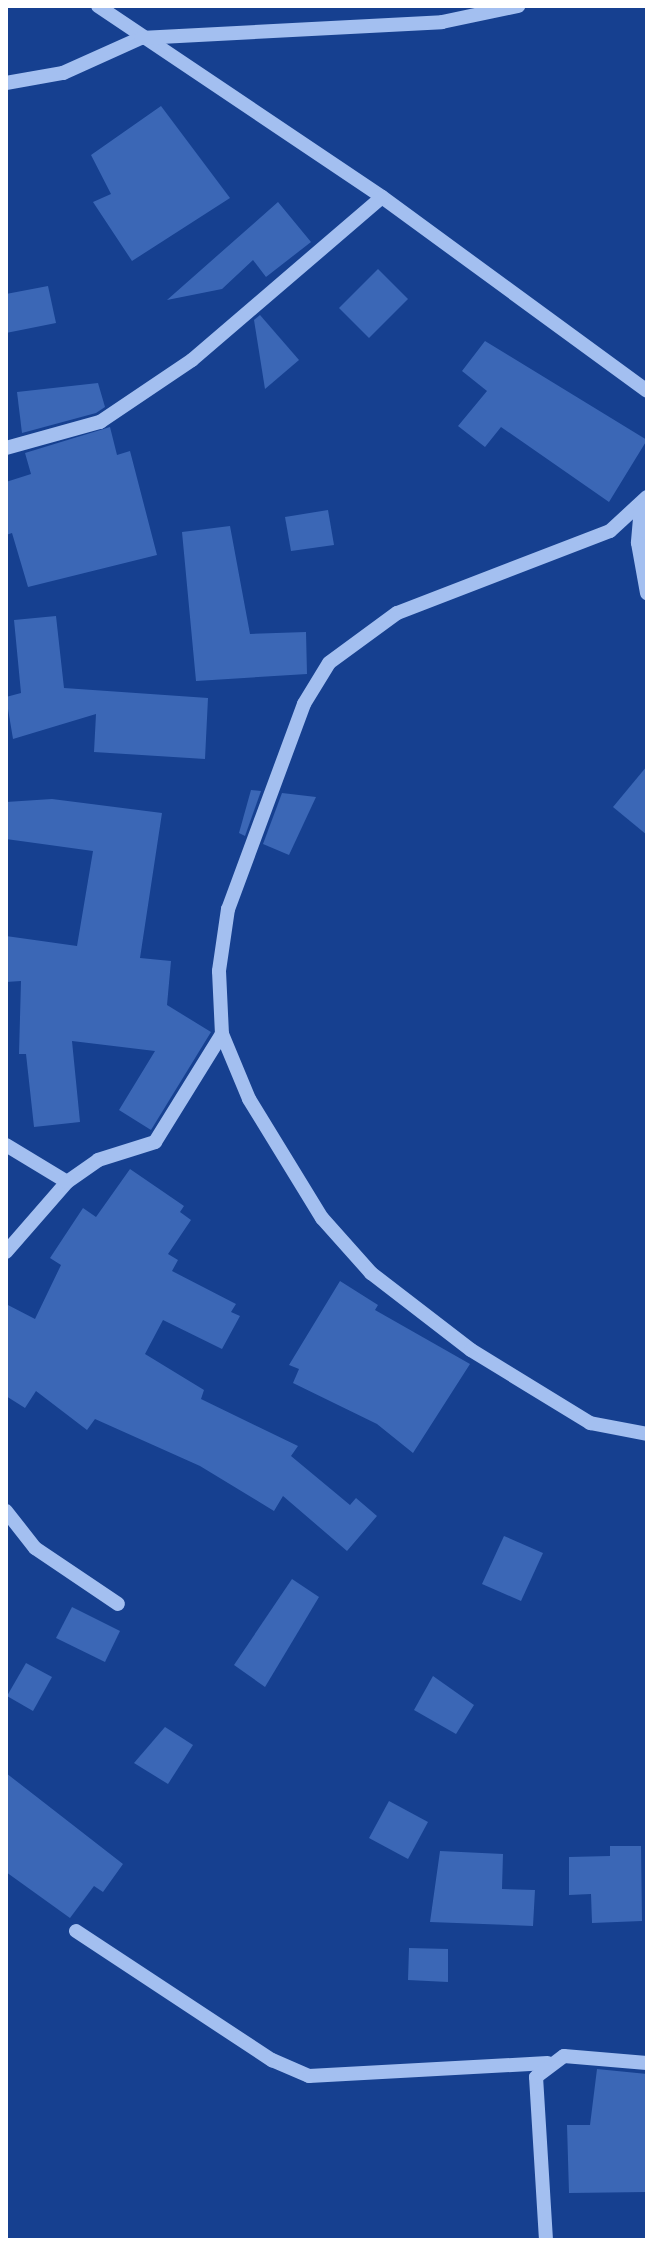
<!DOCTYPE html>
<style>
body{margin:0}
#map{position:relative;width:653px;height:2246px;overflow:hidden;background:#164090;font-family:Poppins,sans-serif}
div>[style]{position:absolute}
.building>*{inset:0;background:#3b67b6}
.minor>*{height:14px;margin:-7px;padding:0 7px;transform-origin:7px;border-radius:7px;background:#a3bff0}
span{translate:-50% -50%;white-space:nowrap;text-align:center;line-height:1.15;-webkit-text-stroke:7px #164090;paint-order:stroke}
.frame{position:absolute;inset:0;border:8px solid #fff;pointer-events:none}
</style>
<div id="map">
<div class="building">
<div style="clip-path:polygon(161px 106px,230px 198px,132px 261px,93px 202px,111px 194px,91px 155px)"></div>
<div style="clip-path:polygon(278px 202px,311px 242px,266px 277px,253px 260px,222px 289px,167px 300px)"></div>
<div style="clip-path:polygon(378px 269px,408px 299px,369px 338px,339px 308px)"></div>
<div style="clip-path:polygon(48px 286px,56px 323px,6px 333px,6px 294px)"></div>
<div style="clip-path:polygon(260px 315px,299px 360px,265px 389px,254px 320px)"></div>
<div style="clip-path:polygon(485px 341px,647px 440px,609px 502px,501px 427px,485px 447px,458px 426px,487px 391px,462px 371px)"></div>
<div style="clip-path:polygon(98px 383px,105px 407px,96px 413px,22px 433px,17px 392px)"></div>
<div style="clip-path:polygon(110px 427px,117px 455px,130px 451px,157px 555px,28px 587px,12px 533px,6px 535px,6px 482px,31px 474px,25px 453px)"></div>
<div style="clip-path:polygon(328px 510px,334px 545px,291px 551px,285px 517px)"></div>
<div style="clip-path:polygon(230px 526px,250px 634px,306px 632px,307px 674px,196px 681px,182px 532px)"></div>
<div style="clip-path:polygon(56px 616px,64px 688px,208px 698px,205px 759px,94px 752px,96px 714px,13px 739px,6px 697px,21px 693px,14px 620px)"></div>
<div style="clip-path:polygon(647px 766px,647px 835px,613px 807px)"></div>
<div style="clip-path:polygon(251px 790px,261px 791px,245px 836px,239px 833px)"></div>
<div style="clip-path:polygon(282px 793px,316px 797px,289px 855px,263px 844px)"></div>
<div style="clip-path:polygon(52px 799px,162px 813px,140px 958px,171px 961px,167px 1005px,211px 1032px,151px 1130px,119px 1110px,155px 1051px,72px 1041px,80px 1122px,34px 1127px,26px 1054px,19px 1054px,21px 981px,6px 982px,6px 936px,77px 946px,93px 851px,6px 839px,6px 802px)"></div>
<div style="clip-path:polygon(130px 1169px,184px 1206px,180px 1212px,191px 1220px,168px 1254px,178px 1260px,172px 1271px,236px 1304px,231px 1312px,240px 1316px,222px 1349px,163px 1320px,145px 1354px,204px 1390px,201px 1399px,298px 1446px,291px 1456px,350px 1505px,356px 1498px,377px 1516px,347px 1551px,283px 1496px,274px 1511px,200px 1466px,95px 1419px,87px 1430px,36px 1391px,25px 1408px,6px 1396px,6px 1304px,35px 1319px,61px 1265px,50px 1258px,83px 1208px,96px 1217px)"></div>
<div style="clip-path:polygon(340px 1281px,378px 1305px,375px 1310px,470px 1364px,413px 1453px,377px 1424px,293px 1383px,299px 1369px,289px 1365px)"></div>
<div style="clip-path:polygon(504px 1536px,543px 1553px,521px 1601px,482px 1584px)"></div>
<div style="clip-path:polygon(292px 1579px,319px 1597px,265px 1687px,234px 1665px)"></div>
<div style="clip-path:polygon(72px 1607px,120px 1631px,105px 1662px,56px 1638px)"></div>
<div style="clip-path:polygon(26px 1663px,52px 1677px,33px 1711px,7px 1696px)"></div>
<div style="clip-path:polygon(433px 1676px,474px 1705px,456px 1734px,414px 1710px)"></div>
<div style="clip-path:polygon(165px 1727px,193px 1745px,168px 1784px,134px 1763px)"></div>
<div style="clip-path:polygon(6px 1773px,123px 1864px,103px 1892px,94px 1886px,70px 1918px,6px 1872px)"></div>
<div style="clip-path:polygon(389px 1801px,428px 1822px,408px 1859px,369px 1838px)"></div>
<div style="clip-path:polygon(610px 1846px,641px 1846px,642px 1921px,592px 1923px,591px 1894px,569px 1895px,569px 1857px,610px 1856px)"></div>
<div style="clip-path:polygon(440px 1851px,503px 1854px,502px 1889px,535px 1890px,533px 1926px,430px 1922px)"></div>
<div style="clip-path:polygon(409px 1948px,448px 1949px,448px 1982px,408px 1980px)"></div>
<div style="clip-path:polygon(597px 2069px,647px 2074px,647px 2192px,569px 2193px,567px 2125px,590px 2125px)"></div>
</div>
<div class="minor">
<div style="left:98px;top:6px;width:342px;rotate:33.9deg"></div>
<div style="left:382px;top:197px;width:328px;rotate:36.2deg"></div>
<div style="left:6px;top:83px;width:58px;rotate:-10deg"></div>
<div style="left:63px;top:73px;width:85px;rotate:-24.2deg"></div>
<div style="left:141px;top:38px;width:301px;rotate:-3deg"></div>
<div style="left:442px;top:22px;width:78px;rotate:-11.9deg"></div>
<div style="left:6px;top:448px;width:98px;rotate:-15.5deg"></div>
<div style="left:100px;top:422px;width:111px;rotate:-34deg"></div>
<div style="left:192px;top:360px;width:250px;rotate:-40.6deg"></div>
<div style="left:647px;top:497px;width:50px;rotate:137.4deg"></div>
<div style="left:610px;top:531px;width:228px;rotate:158.9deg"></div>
<div style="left:397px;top:613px;width:84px;rotate:143.7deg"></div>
<div style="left:329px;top:663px;width:48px;rotate:121.4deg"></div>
<div style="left:304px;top:704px;width:219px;rotate:110.3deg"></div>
<div style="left:228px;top:909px;width:63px;rotate:98.3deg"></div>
<div style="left:219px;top:971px;width:63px;rotate:87.3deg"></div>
<div style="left:222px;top:1034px;width:70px;rotate:67.4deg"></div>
<div style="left:249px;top:1099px;width:140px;rotate:58.5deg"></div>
<div style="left:322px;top:1218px;width:74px;rotate:48.3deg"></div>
<div style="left:371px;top:1273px;width:126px;rotate:37.6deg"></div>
<div style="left:471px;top:1350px;width:140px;rotate:31.5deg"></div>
<div style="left:590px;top:1423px;width:58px;rotate:10.9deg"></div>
<div style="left:641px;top:507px;width:36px;rotate:95deg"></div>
<div style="left:638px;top:543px;width:51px;rotate:79.8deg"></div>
<div style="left:6px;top:1145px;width:71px;rotate:31.2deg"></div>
<div style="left:6px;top:1252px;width:93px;rotate:-48.9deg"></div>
<div style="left:67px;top:1182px;width:38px;rotate:-35deg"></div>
<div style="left:98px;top:1160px;width:60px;rotate:-17.5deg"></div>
<div style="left:155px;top:1142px;width:127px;rotate:-58.2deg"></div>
<div style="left:6px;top:1511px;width:47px;rotate:51.9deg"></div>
<div style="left:35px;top:1548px;width:100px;rotate:34deg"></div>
<div style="left:76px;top:1931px;width:235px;rotate:33.4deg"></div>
<div style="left:272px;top:2060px;width:40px;rotate:23.4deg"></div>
<div style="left:309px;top:2076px;width:239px;rotate:-3.1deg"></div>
<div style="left:546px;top:2240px;width:163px;rotate:-93.5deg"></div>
<div style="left:536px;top:2077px;width:35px;rotate:-37deg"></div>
<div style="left:564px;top:2056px;width:83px;rotate:4.8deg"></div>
</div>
<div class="frame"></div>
</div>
